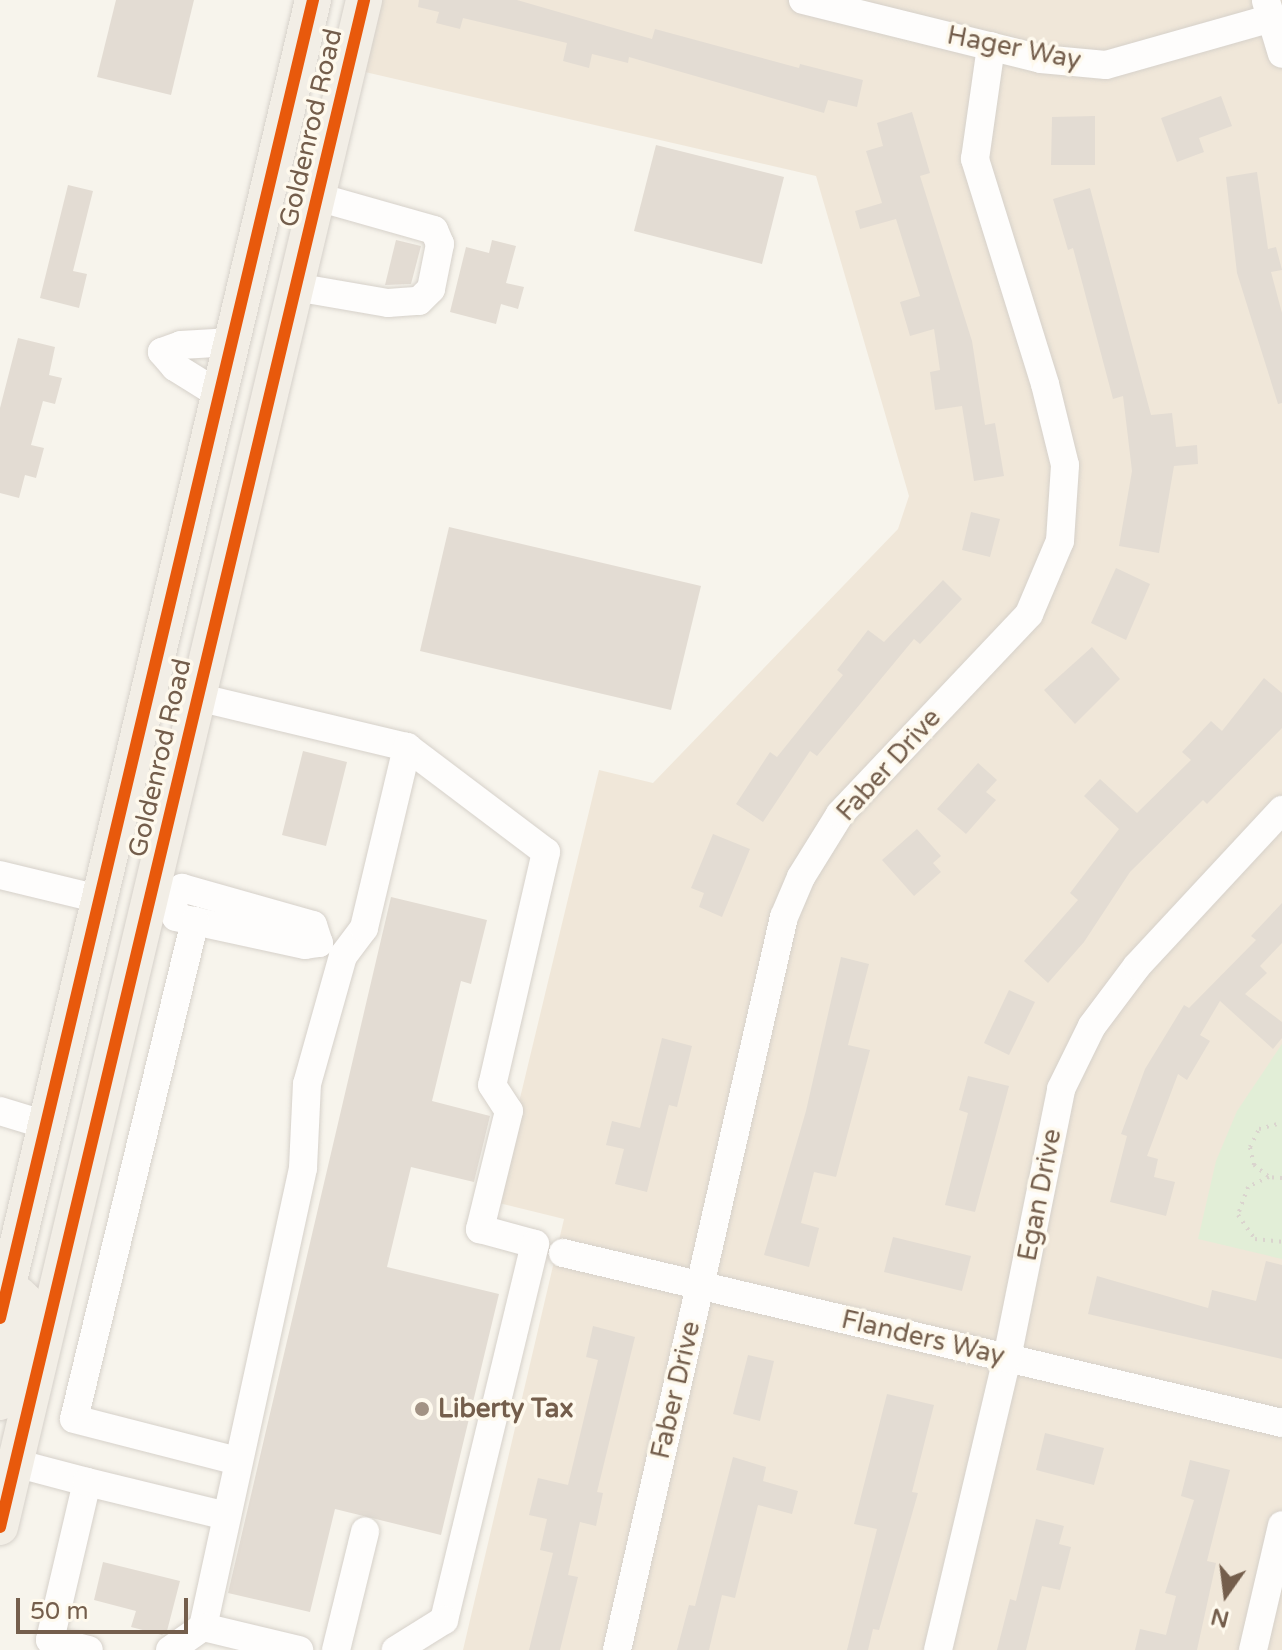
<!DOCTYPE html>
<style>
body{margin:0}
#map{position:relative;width:1282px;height:1650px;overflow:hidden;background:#f7f4ec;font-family:"Varela Round",sans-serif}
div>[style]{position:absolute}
.residential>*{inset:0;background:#f0e7d9}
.green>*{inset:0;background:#e2eed7}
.building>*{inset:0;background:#e3dcd3}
.path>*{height:4px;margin-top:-2px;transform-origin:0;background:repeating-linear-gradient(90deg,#dad4ce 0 2px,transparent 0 8px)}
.roads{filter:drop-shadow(0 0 2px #d6d1ca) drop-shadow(0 0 2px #d6d1ca)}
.minor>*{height:28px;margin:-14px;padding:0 14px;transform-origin:14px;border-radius:14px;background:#fefdfc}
.major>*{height:36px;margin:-18px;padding:0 18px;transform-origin:18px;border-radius:18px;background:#f2eee6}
.cycleway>*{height:12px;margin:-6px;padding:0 6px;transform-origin:6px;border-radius:6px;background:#e8590c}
.dots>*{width:22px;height:22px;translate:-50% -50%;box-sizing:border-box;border:4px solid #fef9ed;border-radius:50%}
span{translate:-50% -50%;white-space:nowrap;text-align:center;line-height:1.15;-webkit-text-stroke:7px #fef9ed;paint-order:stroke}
.street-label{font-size:26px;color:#745e4c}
.poi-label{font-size:26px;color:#745e4c;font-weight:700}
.left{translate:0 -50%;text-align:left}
.north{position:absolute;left:1186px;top:1554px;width:80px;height:80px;-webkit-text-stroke:6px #fef9ed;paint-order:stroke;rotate:194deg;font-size:22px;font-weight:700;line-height:32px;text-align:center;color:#745e4c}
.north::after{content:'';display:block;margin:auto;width:28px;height:36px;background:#745e4c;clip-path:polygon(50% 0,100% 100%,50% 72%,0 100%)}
.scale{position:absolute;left:16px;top:1598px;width:172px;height:36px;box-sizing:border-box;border:4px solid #745e4c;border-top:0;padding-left:10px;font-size:24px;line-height:28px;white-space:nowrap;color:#745e4c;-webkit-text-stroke:6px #fef9ed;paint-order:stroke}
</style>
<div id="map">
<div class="residential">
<div style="clip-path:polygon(382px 0,1282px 0,1282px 1650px,463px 1650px,564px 1219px,495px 1202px,599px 770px,653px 783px,898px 529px,909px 496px,816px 176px,365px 72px)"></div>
</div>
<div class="green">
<div style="clip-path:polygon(1282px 1044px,1282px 1259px,1198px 1239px,1216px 1161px,1237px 1111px)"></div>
</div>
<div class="building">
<div style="clip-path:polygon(116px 0,194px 0,171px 95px,97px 77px)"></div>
<div style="clip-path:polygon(419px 0,517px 0,652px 39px,655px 29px,799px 68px,800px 64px,863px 80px,857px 107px,828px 100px,824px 113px,629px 57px,628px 63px,592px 54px,589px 68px,563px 61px,567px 43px,463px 18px,460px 29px,436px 23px,439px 12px,418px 7px)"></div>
<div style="clip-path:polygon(1221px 96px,1232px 126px,1199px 138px,1204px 152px,1177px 162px,1161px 118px)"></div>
<div style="clip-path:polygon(912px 112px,930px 173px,920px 176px,972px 341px,985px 425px,995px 423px,1004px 476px,974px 481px,962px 406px,935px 410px,930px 372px,940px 370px,934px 329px,910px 336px,900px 302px,920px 296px,896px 219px,860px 229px,855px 211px,882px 203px,866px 151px,883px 146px,877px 123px)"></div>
<div style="clip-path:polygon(1095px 116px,1095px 165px,1051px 165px,1052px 117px)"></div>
<div style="clip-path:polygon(656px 145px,784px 177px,762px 264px,634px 231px)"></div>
<div style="clip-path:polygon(1257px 172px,1268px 249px,1276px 247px,1282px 270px,1271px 272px,1282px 313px,1282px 403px,1278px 404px,1237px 273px,1226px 177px)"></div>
<div style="clip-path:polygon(68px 185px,93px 191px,73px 271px,87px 274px,79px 308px,40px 298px)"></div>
<div style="clip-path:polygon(1090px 188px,1151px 415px,1172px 413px,1176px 447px,1197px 445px,1198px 464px,1174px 466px,1159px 553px,1119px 546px,1132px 471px,1123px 396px,1113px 399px,1073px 248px,1068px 250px,1053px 199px)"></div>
<div style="clip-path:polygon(396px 240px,421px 246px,411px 284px,385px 285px)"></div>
<div style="clip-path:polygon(492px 240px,516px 246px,506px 283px,524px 287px,518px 309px,501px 304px,496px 324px,450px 312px,466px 247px,489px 253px)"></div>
<div style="clip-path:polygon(18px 338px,55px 347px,49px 375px,62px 378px,55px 404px,43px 401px,31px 445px,44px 448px,36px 478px,25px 475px,19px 498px,0 493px,0 408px)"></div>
<div style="clip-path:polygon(971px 512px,1000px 519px,990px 557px,962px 550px)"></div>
<div style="clip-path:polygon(449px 527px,701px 586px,671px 710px,420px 651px)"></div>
<div style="clip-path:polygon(1116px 568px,1150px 584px,1126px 640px,1091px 623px)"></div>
<div style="clip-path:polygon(943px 580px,962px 599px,920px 644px,914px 639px,817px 756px,810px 751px,763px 822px,736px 804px,770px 752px,777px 757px,843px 675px,837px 670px,868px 630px,884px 642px)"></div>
<div style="clip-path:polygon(1092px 647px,1120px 679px,1075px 724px,1044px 690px)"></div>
<div style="clip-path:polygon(1264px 678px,1282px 693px,1282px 728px,1207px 804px,1203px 800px,1130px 872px,1084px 942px,1048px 983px,1024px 961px,1078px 900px,1070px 893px,1119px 829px,1084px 796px,1100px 779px,1137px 813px,1191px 760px,1182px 752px,1211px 721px,1222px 731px)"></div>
<div style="clip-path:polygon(303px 751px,347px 762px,326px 846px,282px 835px)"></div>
<div style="clip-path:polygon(978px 763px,997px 780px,986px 792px,996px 800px,966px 834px,937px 809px)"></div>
<div style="clip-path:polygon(917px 829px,941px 856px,933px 863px,941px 872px,914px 896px,882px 860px)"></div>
<div style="clip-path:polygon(713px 834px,750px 849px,722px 917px,699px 907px,704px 893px,691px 888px)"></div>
<div style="clip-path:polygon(391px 897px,487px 920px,471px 984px,461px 981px,432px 1101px,490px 1116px,474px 1182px,411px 1167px,387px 1267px,499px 1294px,441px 1535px,335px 1509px,310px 1612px,228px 1593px)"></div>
<div style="clip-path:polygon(1282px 903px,1282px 943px,1260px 966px,1267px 973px,1245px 994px,1282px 1022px,1282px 1038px,1273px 1049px,1220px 1001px,1200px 1035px,1210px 1041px,1187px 1080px,1178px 1074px,1147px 1156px,1158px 1159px,1154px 1177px,1175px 1182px,1166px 1216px,1110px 1202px,1127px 1136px,1121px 1134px,1145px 1069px,1184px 1005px,1189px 1008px,1256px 940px,1251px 936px)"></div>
<div style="clip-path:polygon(841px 957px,869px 964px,848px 1045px,870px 1050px,836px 1177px,814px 1172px,801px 1223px,819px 1228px,809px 1267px,764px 1255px,806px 1111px)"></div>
<div style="clip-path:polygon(1009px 990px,1035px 1002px,1009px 1055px,984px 1043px)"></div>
<div style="clip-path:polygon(662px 1038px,692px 1046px,677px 1107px,669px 1105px,647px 1192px,615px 1184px,624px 1149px,606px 1145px,612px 1121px,640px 1128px)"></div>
<div style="clip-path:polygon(968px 1076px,1009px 1086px,975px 1212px,945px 1205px,968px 1113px,959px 1110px)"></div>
<div style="clip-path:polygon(893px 1237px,971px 1256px,962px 1291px,884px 1272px)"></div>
<div style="clip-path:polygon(1266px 1261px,1282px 1265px,1282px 1359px,1088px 1314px,1097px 1276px,1208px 1308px,1212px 1290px,1256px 1301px)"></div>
<div style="clip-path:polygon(593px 1326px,635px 1337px,597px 1492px,603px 1493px,596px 1526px,580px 1522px,568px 1575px,578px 1577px,560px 1650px,529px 1650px,553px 1553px,540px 1550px,547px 1519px,529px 1515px,538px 1478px,568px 1485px,598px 1360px,586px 1357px)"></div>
<div style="clip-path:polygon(748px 1355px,774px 1361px,760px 1421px,733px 1414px)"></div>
<div style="clip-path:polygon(887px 1394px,934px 1405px,912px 1492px,918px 1493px,879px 1630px,873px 1629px,868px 1650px,847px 1650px,877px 1529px,854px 1524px)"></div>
<div style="clip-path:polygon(1045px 1433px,1104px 1448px,1094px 1485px,1036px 1470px)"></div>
<div style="clip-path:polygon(733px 1457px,766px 1467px,763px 1481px,798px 1491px,792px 1514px,758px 1505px,735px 1598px,722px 1595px,709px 1650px,677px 1650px,689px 1605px,695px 1606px)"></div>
<div style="clip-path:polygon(1190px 1460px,1230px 1470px,1207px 1561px,1216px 1563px,1197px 1650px,1135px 1650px,1140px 1629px,1166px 1635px,1176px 1596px,1165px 1593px,1194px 1500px,1181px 1496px)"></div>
<div style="clip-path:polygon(1036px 1519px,1064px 1526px,1059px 1544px,1071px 1547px,1060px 1590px,1042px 1586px,1026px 1650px,997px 1650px,1010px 1599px,1016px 1601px)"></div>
<div style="clip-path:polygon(103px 1562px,180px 1581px,167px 1631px,162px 1635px,131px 1627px,136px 1611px,94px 1600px)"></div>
</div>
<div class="path">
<div style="left:1268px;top:1176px;width:18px;rotate:-142deg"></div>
<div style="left:1254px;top:1165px;width:18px;rotate:-103deg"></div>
<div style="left:1250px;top:1147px;width:20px;rotate:-63deg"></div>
<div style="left:1259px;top:1129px;width:24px;rotate:-15deg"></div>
<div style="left:1282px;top:1178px;width:13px;rotate:-176deg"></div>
<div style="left:1269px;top:1177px;width:23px;rotate:155deg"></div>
<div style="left:1248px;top:1187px;width:30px;rotate:110deg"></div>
<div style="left:1238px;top:1215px;width:29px;rotate:55deg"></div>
<div style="left:1255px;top:1239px;width:27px;rotate:6deg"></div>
</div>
<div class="roads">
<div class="minor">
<div style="left:803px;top:0;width:245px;rotate:13.9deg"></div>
<div style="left:1041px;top:59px;width:65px;rotate:5.3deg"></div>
<div style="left:1106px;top:65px;width:173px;rotate:-15.8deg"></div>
<div style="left:1266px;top:1px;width:55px;rotate:73.2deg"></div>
<div style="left:295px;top:287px;width:94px;rotate:9.8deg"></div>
<div style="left:388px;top:303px;width:31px;rotate:-4deg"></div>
<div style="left:419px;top:301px;width:17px;rotate:-45deg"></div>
<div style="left:431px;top:289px;width:46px;rotate:-78.7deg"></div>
<div style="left:440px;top:244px;width:15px;rotate:-113deg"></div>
<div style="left:434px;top:230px;width:122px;rotate:-164.2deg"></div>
<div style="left:220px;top:395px;width:53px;rotate:-148.1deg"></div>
<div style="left:175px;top:367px;width:20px;rotate:-131deg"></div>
<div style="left:162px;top:352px;width:20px;rotate:-20deg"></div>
<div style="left:181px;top:345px;width:51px;rotate:-3.4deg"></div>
<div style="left:197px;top:697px;width:216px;rotate:13.4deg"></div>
<div style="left:407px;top:747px;width:174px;rotate:37.1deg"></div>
<div style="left:546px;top:852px;width:239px;rotate:103deg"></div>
<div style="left:492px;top:1085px;width:31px;rotate:57deg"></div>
<div style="left:509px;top:1111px;width:122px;rotate:103.8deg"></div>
<div style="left:480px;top:1229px;width:57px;rotate:15.3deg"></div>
<div style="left:535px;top:1244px;width:387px;rotate:103.6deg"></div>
<div style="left:444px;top:1620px;width:57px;rotate:148deg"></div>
<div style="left:0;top:875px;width:102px;rotate:13.6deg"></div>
<div style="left:182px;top:888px;width:136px;rotate:15.8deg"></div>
<div style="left:313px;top:925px;width:19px;rotate:72deg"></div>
<div style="left:319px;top:943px;width:14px;rotate:172deg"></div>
<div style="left:305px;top:945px;width:132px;rotate:-167.8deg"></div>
<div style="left:176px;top:917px;width:18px;rotate:-103deg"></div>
<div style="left:172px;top:899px;width:15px;rotate:-48deg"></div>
<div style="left:195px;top:921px;width:512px;rotate:103.66deg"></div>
<div style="left:74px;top:1419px;width:169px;rotate:14.4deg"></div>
<div style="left:0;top:1111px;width:48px;rotate:16.9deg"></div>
<div style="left:563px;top:1253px;width:739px;rotate:13.3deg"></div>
<div style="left:15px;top:1463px;width:74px;rotate:14.8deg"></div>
<div style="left:87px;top:1482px;width:162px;rotate:103.2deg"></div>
<div style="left:50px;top:1640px;width:40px;rotate:14.4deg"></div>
<div style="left:87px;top:1482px;width:143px;rotate:13.7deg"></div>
<div style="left:203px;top:1627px;width:470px;rotate:-77.7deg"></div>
<div style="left:303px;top:1168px;width:84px;rotate:-87.3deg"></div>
<div style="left:307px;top:1084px;width:133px;rotate:-74.3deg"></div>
<div style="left:343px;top:956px;width:35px;rotate:-53deg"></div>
<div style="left:364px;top:928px;width:186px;rotate:-76.6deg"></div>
<div style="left:170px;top:1650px;width:40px;rotate:-34.9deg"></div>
<div style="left:203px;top:1627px;width:99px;rotate:13.5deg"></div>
<div style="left:336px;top:1650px;width:122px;rotate:-76.2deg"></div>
<div style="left:617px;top:1650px;width:752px;rotate:-77.17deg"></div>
<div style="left:784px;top:917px;width:43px;rotate:-67deg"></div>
<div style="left:801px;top:877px;width:74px;rotate:-58.2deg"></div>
<div style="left:840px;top:814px;width:275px;rotate:-46.6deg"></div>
<div style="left:1029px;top:614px;width:79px;rotate:-67deg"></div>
<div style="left:1060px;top:541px;width:76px;rotate:-86.2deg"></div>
<div style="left:1065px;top:465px;width:83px;rotate:-103.9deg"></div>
<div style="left:1045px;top:384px;width:236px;rotate:-107.3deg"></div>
<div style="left:975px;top:159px;width:114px;rotate:-81.9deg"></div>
<div style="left:938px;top:1650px;width:300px;rotate:-76.7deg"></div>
<div style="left:1007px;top:1358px;width:274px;rotate:-78.6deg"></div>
<div style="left:1061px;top:1089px;width:70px;rotate:-63.8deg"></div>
<div style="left:1092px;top:1026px;width:75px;rotate:-53.1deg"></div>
<div style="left:1137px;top:966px;width:213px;rotate:-47.1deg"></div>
<div style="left:1253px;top:1650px;width:128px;rotate:-76.9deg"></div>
</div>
<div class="major">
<div style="left:0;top:1318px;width:1355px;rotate:-76.64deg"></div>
<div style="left:0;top:1402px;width:105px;rotate:-76.8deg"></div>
<div style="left:24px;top:1300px;width:8px;rotate:-135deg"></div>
<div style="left:0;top:1527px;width:1570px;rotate:-76.59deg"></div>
</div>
</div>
<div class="cycleway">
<div style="left:0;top:1318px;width:1355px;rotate:-76.64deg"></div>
<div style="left:0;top:1527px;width:1570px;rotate:-76.59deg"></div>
</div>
<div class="dots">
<div style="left:422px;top:1409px;background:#a29284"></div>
</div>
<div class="street-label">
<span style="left:1014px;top:48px;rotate:11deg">Hager Way</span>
<span style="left:311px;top:128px;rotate:-77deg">Goldenrod Road</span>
<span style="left:160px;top:758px;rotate:-77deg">Goldenrod Road</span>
<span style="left:889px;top:765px;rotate:-48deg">Faber Drive</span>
<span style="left:1040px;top:1195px;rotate:-79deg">Egan Drive</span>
<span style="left:923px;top:1338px;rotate:13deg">Flanders Way</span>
<span style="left:676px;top:1390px;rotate:-77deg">Faber Drive</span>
</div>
<div class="poi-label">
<span class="left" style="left:438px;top:1409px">Liberty Tax</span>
</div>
<div class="north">N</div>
<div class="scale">50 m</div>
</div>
